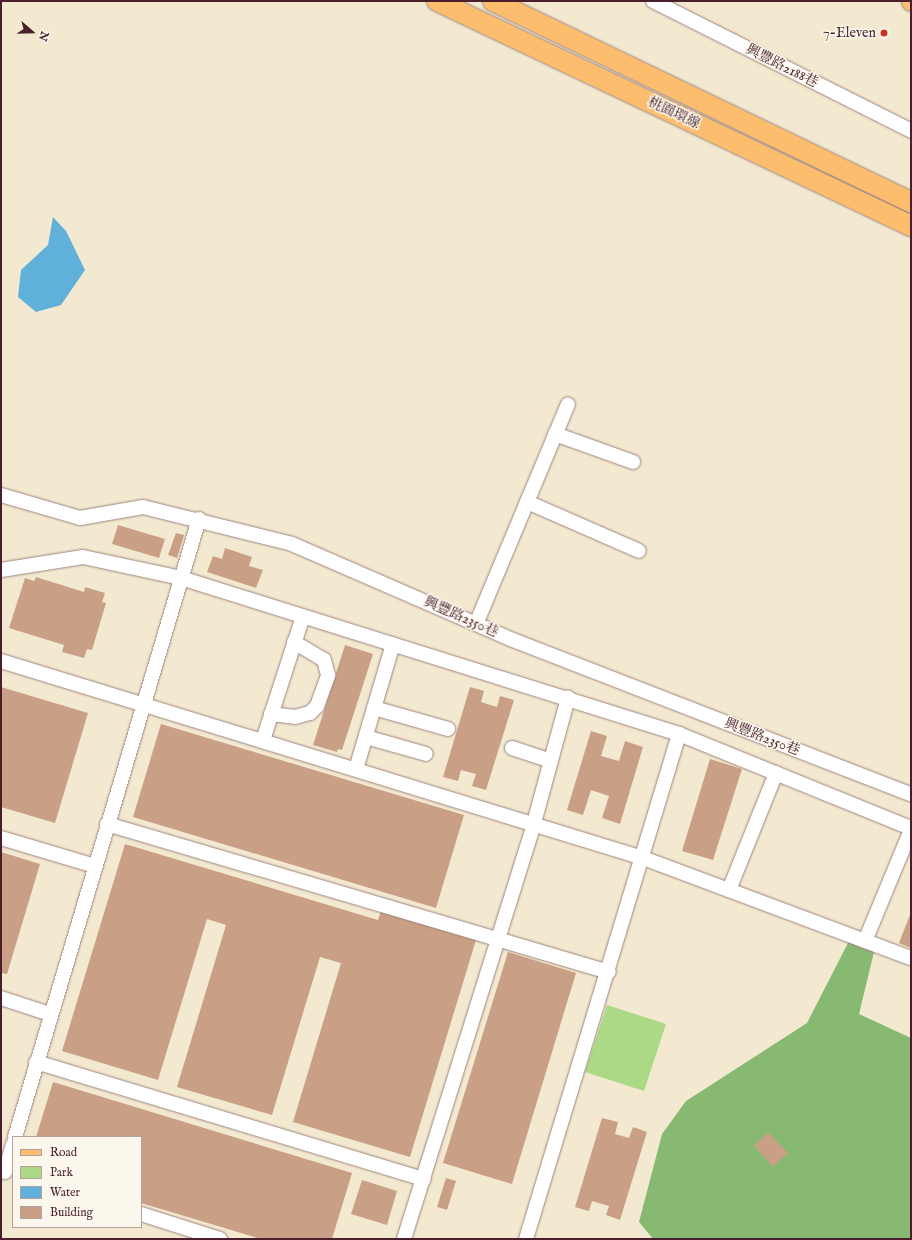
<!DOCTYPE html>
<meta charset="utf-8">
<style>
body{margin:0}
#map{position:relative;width:912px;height:1240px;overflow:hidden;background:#f3e9d1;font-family:"IM FELL English","Noto Serif TC",serif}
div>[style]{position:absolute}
.green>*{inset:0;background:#abd986}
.forest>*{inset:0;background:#88b973}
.water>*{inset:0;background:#5fb1da}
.building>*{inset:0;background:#c9a086}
.roads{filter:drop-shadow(0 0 1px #9e847e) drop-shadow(0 0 1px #9e847e)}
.minor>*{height:14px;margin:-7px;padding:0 7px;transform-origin:7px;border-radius:7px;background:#fff}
.major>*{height:18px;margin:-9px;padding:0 9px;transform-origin:9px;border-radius:9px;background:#fcbd6f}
.highway>*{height:20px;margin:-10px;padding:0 10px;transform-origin:10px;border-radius:10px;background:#fcbd6f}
.dots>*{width:11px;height:11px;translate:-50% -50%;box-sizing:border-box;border:2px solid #fbf7ec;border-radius:50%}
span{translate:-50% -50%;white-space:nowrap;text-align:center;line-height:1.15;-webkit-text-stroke:3px #fbf7ec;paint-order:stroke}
.poi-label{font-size:14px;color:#4a1f2b}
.right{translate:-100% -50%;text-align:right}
.street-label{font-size:14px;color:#4a1f2b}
.frame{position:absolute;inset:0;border:2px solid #4a1f2b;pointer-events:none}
.legend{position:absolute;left:12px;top:1136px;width:130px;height:92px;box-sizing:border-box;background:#fbf7ec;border:1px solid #b4a19f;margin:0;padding:5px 7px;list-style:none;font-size:12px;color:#4a1f2b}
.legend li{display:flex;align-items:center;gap:8px;height:20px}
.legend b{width:20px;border:1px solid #b4a19f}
.north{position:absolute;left:12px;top:12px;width:40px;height:40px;-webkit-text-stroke:3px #fbf7ec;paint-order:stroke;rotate:110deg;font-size:11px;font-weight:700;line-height:16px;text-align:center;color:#4a1f2b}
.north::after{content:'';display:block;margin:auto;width:14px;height:18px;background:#4a1f2b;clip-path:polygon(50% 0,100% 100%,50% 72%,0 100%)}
</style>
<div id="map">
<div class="green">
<div style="clip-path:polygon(607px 1005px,666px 1024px,644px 1091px,585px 1072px)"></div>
</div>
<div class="forest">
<div style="clip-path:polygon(849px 941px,875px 948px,859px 1014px,911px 1038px,911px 1239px,653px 1239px,639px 1222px,662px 1134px,686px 1101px,807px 1023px)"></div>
</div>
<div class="water">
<div style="clip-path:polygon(53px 217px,66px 231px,85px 270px,61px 305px,36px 312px,18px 297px,21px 270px,48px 245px)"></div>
</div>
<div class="building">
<div style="clip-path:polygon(118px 525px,165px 539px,159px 558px,112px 544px)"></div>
<div style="clip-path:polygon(176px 533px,184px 535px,177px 558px,168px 555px)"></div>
<div style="clip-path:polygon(225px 548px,252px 557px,249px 566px,263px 570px,256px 588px,207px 572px,213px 556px,222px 559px)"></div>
<div style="clip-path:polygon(36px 577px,84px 592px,85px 587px,105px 593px,102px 602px,106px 603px,92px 650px,87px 649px,84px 658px,62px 652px,64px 645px,9px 628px,25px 578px,34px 581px)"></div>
<div style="clip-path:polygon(345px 645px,373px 654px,342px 750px,338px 749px,337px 752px,313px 745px)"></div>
<div style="clip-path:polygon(1px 687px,88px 713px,55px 823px,1px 807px)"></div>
<div style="clip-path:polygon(470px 687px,484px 691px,481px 702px,497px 707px,500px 696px,514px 700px,486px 790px,472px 786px,476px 774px,461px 770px,458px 781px,443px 777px)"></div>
<div style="clip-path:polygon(161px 724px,464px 815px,436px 908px,133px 817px)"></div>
<div style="clip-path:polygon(591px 731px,607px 736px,601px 756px,619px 761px,625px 741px,643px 747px,620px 824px,602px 818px,609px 796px,591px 790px,583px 815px,567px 810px)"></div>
<div style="clip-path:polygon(710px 759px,742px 769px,713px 860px,682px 851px)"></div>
<div style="clip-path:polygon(125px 844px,378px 920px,381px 911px,476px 940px,410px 1157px,293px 1122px,341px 963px,320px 957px,272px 1115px,177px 1087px,226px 925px,207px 919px,158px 1080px,62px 1051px)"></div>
<div style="clip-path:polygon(1px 852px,40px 864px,7px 974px,1px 973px)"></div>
<div style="clip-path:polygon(911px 912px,911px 948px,899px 943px)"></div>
<div style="clip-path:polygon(508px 952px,576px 973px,512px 1184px,443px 1163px)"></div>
<div style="clip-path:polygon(53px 1082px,352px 1173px,332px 1239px,261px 1239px,141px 1203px,141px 1137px,36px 1137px)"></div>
<div style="clip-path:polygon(602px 1118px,618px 1122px,615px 1134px,629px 1138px,633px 1127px,647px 1132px,620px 1220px,606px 1215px,609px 1206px,592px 1201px,589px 1211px,575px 1207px)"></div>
<div style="clip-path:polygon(768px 1132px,788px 1153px,773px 1167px,754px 1146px)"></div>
<div style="clip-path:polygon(446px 1178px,456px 1181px,447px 1210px,437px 1207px)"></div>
<div style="clip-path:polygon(362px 1180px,397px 1191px,387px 1225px,351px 1214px)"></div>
</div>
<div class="roads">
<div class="minor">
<div style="left:653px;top:1px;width:289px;rotate:26.7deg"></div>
<div style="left:555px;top:434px;width:83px;rotate:19.7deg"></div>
<div style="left:1px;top:495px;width:82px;rotate:16.2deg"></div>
<div style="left:80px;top:518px;width:64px;rotate:-9.9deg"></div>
<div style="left:143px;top:507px;width:154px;rotate:13.9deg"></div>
<div style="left:292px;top:544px;width:241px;rotate:23.5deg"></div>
<div style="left:513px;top:640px;width:427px;rotate:21.2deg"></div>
<div style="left:527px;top:502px;width:122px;rotate:23.6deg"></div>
<div style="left:1px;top:570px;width:83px;rotate:-9deg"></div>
<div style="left:83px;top:557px;width:100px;rotate:12.1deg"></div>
<div style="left:181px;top:578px;width:522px;rotate:17.39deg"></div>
<div style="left:679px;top:734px;width:250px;rotate:22.1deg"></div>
<div style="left:476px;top:624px;width:238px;rotate:-67.3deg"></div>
<div style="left:1px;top:661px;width:672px;rotate:17.06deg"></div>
<div style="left:643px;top:858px;width:286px;rotate:20.5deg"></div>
<div style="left:374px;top:708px;width:77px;rotate:15.8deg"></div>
<div style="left:271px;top:714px;width:24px;rotate:7deg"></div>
<div style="left:295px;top:717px;width:16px;rotate:-15deg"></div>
<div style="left:310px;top:713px;width:10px;rotate:-45deg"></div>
<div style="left:317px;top:706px;width:33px;rotate:-70deg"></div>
<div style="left:328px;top:675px;width:16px;rotate:-105deg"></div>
<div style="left:324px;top:660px;width:35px;rotate:-149deg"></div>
<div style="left:366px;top:737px;width:62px;rotate:15.8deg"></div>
<div style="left:263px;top:740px;width:130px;rotate:-72.1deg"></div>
<div style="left:512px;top:748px;width:41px;rotate:18.4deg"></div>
<div style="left:356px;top:769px;width:130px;rotate:-73.5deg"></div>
<div style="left:107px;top:824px;width:523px;rotate:16.43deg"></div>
<div style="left:1px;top:838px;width:98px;rotate:16.6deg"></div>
<div style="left:729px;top:890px;width:126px;rotate:-68.1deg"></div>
<div style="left:865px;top:941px;width:120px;rotate:-67.5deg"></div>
<div style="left:1px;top:998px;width:52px;rotate:18.1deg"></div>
<div style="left:36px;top:1062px;width:405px;rotate:16.8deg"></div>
<div style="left:15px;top:1137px;width:645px;rotate:-73.42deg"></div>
<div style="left:5px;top:1172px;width:29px;rotate:-74deg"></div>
<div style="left:141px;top:1214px;width:83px;rotate:17.6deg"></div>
<div style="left:404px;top:1239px;width:436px;rotate:-72.6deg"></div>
<div style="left:534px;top:823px;width:130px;rotate:-74.8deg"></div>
<div style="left:526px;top:1239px;width:528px;rotate:-73.14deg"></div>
</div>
<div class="major">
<div style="left:911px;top:1px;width:1px;rotate:90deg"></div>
</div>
<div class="highway">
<div style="left:437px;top:1px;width:525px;rotate:25.39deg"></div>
<div style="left:493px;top:1px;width:464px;rotate:25.7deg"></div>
</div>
</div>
<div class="dots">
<div style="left:884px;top:33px;background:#c8321e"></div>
</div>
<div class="poi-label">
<span class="right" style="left:876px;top:33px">7-Eleven</span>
</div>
<div class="street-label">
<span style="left:782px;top:66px;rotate:27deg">興豐路2188巷</span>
<span style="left:674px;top:113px;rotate:25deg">桃園環線</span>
<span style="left:461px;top:617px;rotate:24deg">興豐路2350巷</span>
<span style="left:762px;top:737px;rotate:21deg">興豐路2350巷</span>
</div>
<div class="frame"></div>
<ul class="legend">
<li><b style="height:5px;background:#fcbd6f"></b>Road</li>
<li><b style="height:11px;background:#abd986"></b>Park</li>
<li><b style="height:11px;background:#5fb1da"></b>Water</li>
<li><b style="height:11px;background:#c9a086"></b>Building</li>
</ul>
<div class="north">N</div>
</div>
